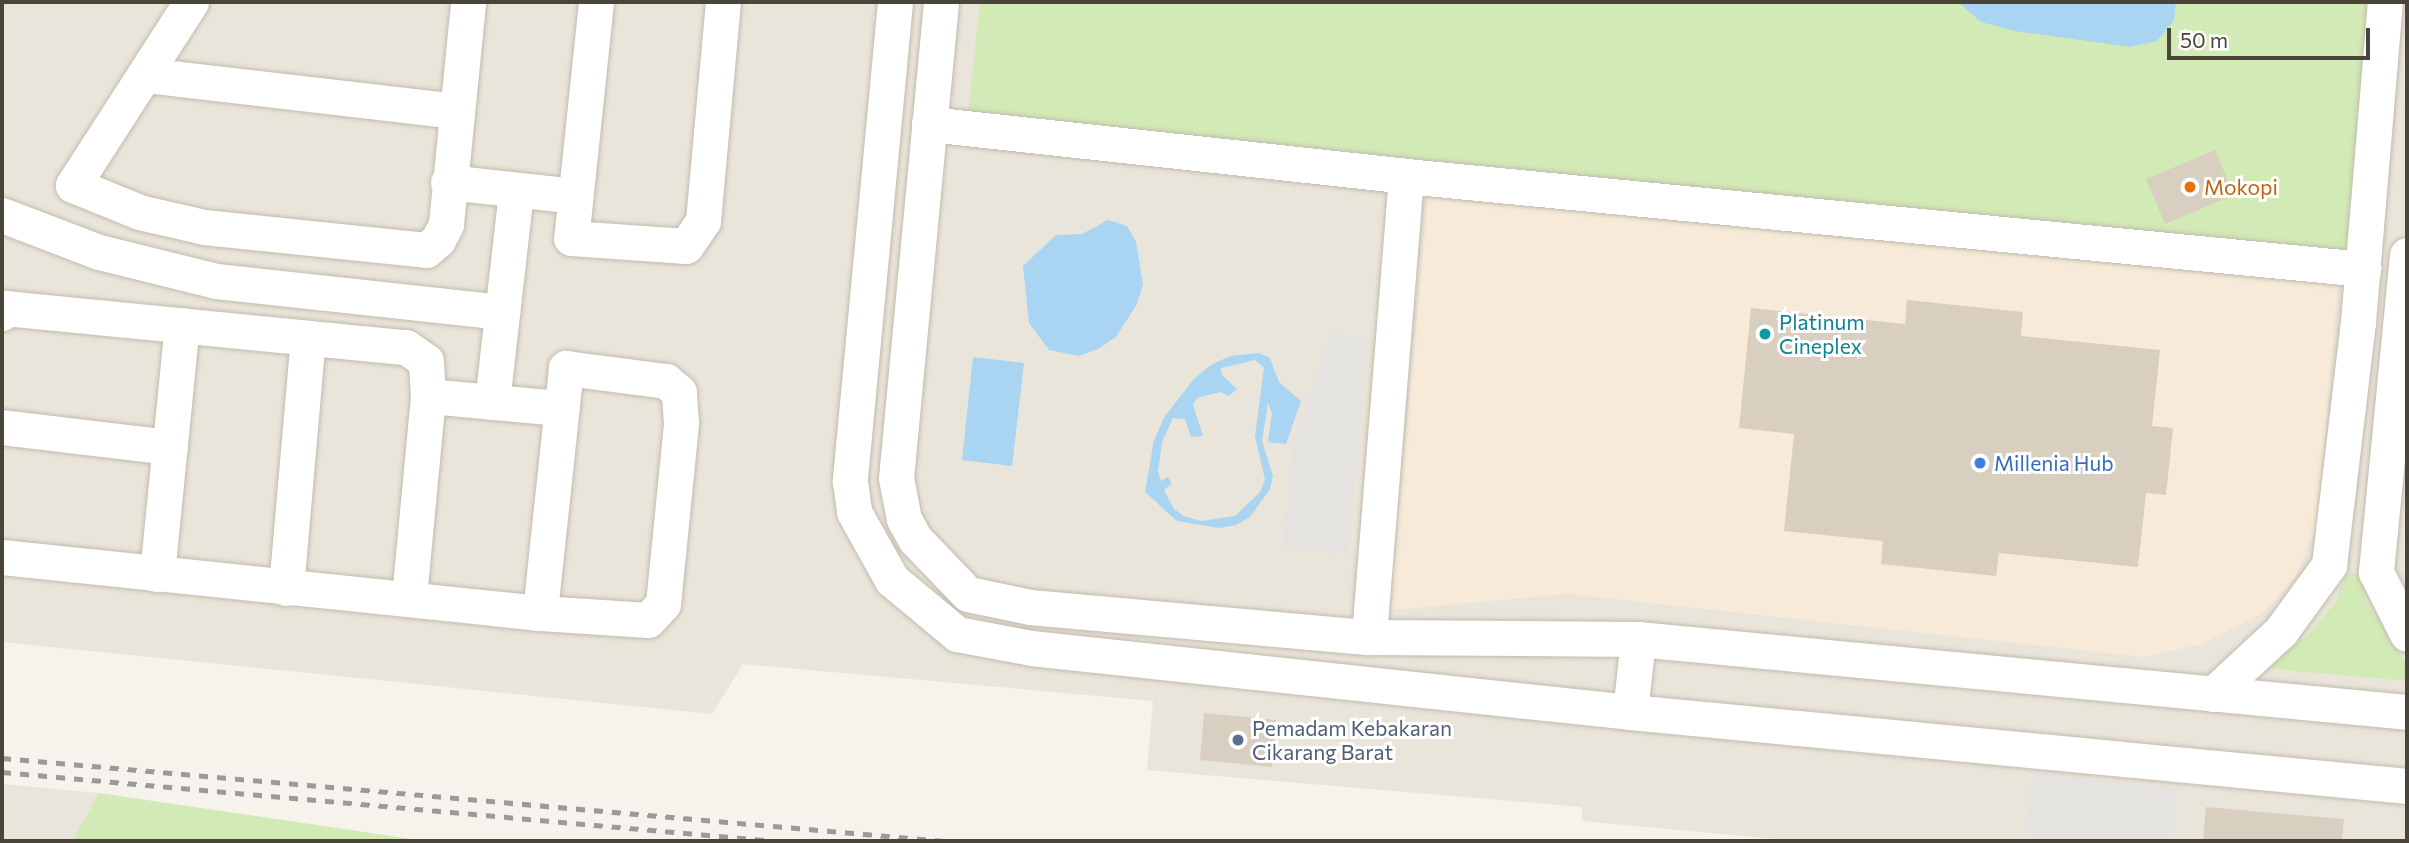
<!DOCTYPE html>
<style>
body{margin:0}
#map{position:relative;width:2409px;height:843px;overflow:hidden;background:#f6f3ec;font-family:Commissioner,sans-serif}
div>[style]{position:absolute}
.residential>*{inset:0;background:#eae5da}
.commercial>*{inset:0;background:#f7ead8}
.green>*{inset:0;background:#d2eab5}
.parking>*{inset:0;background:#e5e3e0}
.water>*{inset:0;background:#a9d4f2}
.building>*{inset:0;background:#d8cfc1}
.roads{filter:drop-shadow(0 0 2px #c2bbae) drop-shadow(0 0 2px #c2bbae)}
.minor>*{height:35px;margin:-17.5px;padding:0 17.5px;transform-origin:17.5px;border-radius:17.5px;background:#fff}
.rail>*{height:5px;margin-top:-2.5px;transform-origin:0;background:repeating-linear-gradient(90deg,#9a9a9a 0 9px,transparent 0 18px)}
.dots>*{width:19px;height:19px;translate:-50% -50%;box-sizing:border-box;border:4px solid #fff;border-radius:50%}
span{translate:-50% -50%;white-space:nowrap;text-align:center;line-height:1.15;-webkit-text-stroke:6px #fff;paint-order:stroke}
.food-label{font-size:21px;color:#c56008}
.left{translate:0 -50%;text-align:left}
.culture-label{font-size:21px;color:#0d838f}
.shop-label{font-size:21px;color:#366cbe}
.service-label{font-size:21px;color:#4e5e75}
.frame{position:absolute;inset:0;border:4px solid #4b4439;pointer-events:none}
.scale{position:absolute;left:2167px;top:28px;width:203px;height:32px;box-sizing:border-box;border:4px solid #4b4439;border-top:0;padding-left:9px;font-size:21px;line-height:24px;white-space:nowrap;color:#4b4439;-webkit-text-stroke:5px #fff;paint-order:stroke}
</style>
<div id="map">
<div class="residential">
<div style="clip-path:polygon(2px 2px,2407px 2px,2407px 841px,1795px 841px,1582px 821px,1582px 807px,1147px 770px,1153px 701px,743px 664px,712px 714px,2px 642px)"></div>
<div style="clip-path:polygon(2px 784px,99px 793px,72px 841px,2px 841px)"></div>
</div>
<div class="commercial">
<div style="clip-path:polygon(1428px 197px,2338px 285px,2317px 526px,2295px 578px,2263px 613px,2202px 644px,2144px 657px,1568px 594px,1390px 610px)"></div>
</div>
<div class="green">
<div style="clip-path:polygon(980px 2px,2371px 2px,2347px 253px,968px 113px)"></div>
<div style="clip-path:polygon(2346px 573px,2361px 575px,2366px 600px,2407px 665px,2407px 681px,2273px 669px,2270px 663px,2275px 655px,2307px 636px,2335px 603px)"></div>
<div style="clip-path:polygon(99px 793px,425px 841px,72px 841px)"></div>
</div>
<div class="parking">
<div style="clip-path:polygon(1329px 333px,1369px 338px,1348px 555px,1283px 548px,1292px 452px)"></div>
<div style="clip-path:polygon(2032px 773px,2178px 788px,2172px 841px,2025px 841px)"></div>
</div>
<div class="water">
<div style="clip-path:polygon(1958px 2px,2176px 2px,2174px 20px,2157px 41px,2130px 47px,2015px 31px,1981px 22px)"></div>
<div style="clip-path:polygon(1108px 220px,1127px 226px,1136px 242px,1143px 284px,1137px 304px,1116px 337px,1098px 349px,1079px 356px,1049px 350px,1029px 323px,1023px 266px,1056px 235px,1082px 234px)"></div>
<div style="clip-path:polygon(evenodd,1259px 353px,1270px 358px,1279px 382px,1301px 401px,1286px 444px,1268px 442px,1272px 413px,1268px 403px,1262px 441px,1273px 476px,1270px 489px,1250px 517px,1236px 525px,1219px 528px,1177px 521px,1145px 492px,1154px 440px,1165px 416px,1194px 379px,1211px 365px,1230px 356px,1259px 353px,1255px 360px,1264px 368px,1255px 436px,1265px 480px,1260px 492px,1235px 516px,1201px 521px,1184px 516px,1174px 509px,1164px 490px,1172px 484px,1168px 477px,1161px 481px,1158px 471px,1162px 442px,1173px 418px,1185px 419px,1191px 437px,1203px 436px,1193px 405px,1197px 398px,1220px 392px,1229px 396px,1237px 389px,1222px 375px,1221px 368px,1255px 360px)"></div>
<div style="clip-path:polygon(973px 357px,1024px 363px,1012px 466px,962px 460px)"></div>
</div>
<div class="building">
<div style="clip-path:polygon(2215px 150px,2234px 195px,2165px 224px,2146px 179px)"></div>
<div style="clip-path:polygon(1907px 300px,2023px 312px,2021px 336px,2160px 350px,2152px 426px,2173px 428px,2166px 495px,2146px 493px,2138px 567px,1999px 553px,1996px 576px,1881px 564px,1883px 541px,1784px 531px,1794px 434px,1739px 428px,1751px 308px,1905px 324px)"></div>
<div style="clip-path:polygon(1204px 713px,1276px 720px,1272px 767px,1200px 760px)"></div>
<div style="clip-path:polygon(2206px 807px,2344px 819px,2342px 841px,2203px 841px)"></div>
</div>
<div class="roads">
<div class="minor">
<div style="left:191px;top:2px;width:218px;rotate:122.8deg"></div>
<div style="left:73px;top:185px;width:71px;rotate:22.2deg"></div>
<div style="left:139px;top:212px;width:67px;rotate:13deg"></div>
<div style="left:204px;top:227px;width:223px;rotate:5.9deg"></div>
<div style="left:426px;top:250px;width:16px;rotate:-40deg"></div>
<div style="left:438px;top:240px;width:18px;rotate:-63deg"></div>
<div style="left:446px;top:224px;width:223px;rotate:-84.3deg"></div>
<div style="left:596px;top:2px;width:237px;rotate:96deg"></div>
<div style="left:571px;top:238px;width:115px;rotate:4deg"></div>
<div style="left:686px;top:246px;width:30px;rotate:-56deg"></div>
<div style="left:703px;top:221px;width:220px;rotate:-84.8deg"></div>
<div style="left:895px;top:2px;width:482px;rotate:95.4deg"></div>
<div style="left:850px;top:482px;width:30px;rotate:82deg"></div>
<div style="left:854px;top:512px;width:78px;rotate:60.8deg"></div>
<div style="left:892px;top:580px;width:85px;rotate:39.7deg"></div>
<div style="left:957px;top:634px;width:75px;rotate:10.7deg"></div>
<div style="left:1031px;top:648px;width:602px;rotate:6.1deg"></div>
<div style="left:1630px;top:712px;width:781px;rotate:5.44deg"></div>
<div style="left:941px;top:2px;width:478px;rotate:95.4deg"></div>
<div style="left:896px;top:478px;width:42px;rotate:79deg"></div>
<div style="left:904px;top:519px;width:23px;rotate:61deg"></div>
<div style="left:915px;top:539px;width:76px;rotate:46.1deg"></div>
<div style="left:968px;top:594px;width:63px;rotate:11.8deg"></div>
<div style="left:1030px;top:607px;width:340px;rotate:5.1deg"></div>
<div style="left:1369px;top:637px;width:269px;rotate:0.4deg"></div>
<div style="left:1638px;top:639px;width:772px;rotate:5.42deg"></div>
<div style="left:145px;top:75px;width:311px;rotate:6.6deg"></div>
<div style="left:929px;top:124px;width:480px;rotate:6.2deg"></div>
<div style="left:1406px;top:176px;width:462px;rotate:94.6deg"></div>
<div style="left:1406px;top:176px;width:962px;rotate:5.55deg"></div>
<div style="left:448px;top:182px;width:128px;rotate:6.3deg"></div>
<div style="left:2px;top:215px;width:104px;rotate:20.9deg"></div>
<div style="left:99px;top:252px;width:121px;rotate:13.9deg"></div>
<div style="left:216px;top:281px;width:288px;rotate:6.2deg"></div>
<div style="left:2407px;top:255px;width:319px;rotate:95.6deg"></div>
<div style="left:2376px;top:572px;width:69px;rotate:63.4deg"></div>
<div style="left:2px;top:313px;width:6px;rotate:-59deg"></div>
<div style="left:5px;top:308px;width:403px;rotate:5.6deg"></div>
<div style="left:406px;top:347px;width:24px;rotate:35deg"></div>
<div style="left:426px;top:361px;width:35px;rotate:87deg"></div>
<div style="left:428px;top:396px;width:203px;rotate:95.4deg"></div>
<div style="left:428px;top:396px;width:134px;rotate:5.2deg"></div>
<div style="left:492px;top:402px;width:213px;rotate:-83.5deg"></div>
<div style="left:2px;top:427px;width:169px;rotate:6.8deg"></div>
<div style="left:2px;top:557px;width:541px;rotate:5.94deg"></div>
<div style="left:540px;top:613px;width:108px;rotate:3.7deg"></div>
<div style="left:648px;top:620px;width:22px;rotate:-47deg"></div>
<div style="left:663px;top:604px;width:182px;rotate:-84.3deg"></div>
<div style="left:681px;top:423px;width:31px;rotate:-94deg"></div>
<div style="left:679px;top:392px;width:17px;rotate:-140deg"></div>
<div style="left:666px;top:381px;width:101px;rotate:-172.6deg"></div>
<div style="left:566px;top:368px;width:246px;rotate:96.1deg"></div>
<div style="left:157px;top:574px;width:250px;rotate:-84.3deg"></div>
<div style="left:286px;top:588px;width:251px;rotate:-85deg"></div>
<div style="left:2213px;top:694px;width:93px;rotate:-42.8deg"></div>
<div style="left:2281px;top:631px;width:82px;rotate:-54deg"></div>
<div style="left:2329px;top:565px;width:245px;rotate:-83.2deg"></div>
<div style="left:2358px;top:322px;width:321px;rotate:-85.2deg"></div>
<div style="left:1630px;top:712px;width:73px;rotate:-83.7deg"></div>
</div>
</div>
<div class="rail">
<div style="left:2px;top:758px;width:946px;rotate:5.04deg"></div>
<div style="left:2px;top:772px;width:776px;rotate:5.1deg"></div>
</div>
<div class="dots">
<div style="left:2190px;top:187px;background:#e8710a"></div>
<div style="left:1765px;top:334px;background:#0f9aa8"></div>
<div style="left:1980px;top:463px;background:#3f7fe0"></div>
<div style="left:1238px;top:740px;background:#5c6f8a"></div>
</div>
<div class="food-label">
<span class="left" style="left:2204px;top:187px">Mokopi</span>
</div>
<div class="culture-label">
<span class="left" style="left:1779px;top:334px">Platinum<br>Cineplex</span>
</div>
<div class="shop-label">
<span class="left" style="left:1994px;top:463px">Millenia Hub</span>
</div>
<div class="service-label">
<span class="left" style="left:1252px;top:740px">Pemadam Kebakaran<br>Cikarang Barat</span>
</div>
<div class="frame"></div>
<div class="scale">50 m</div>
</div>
